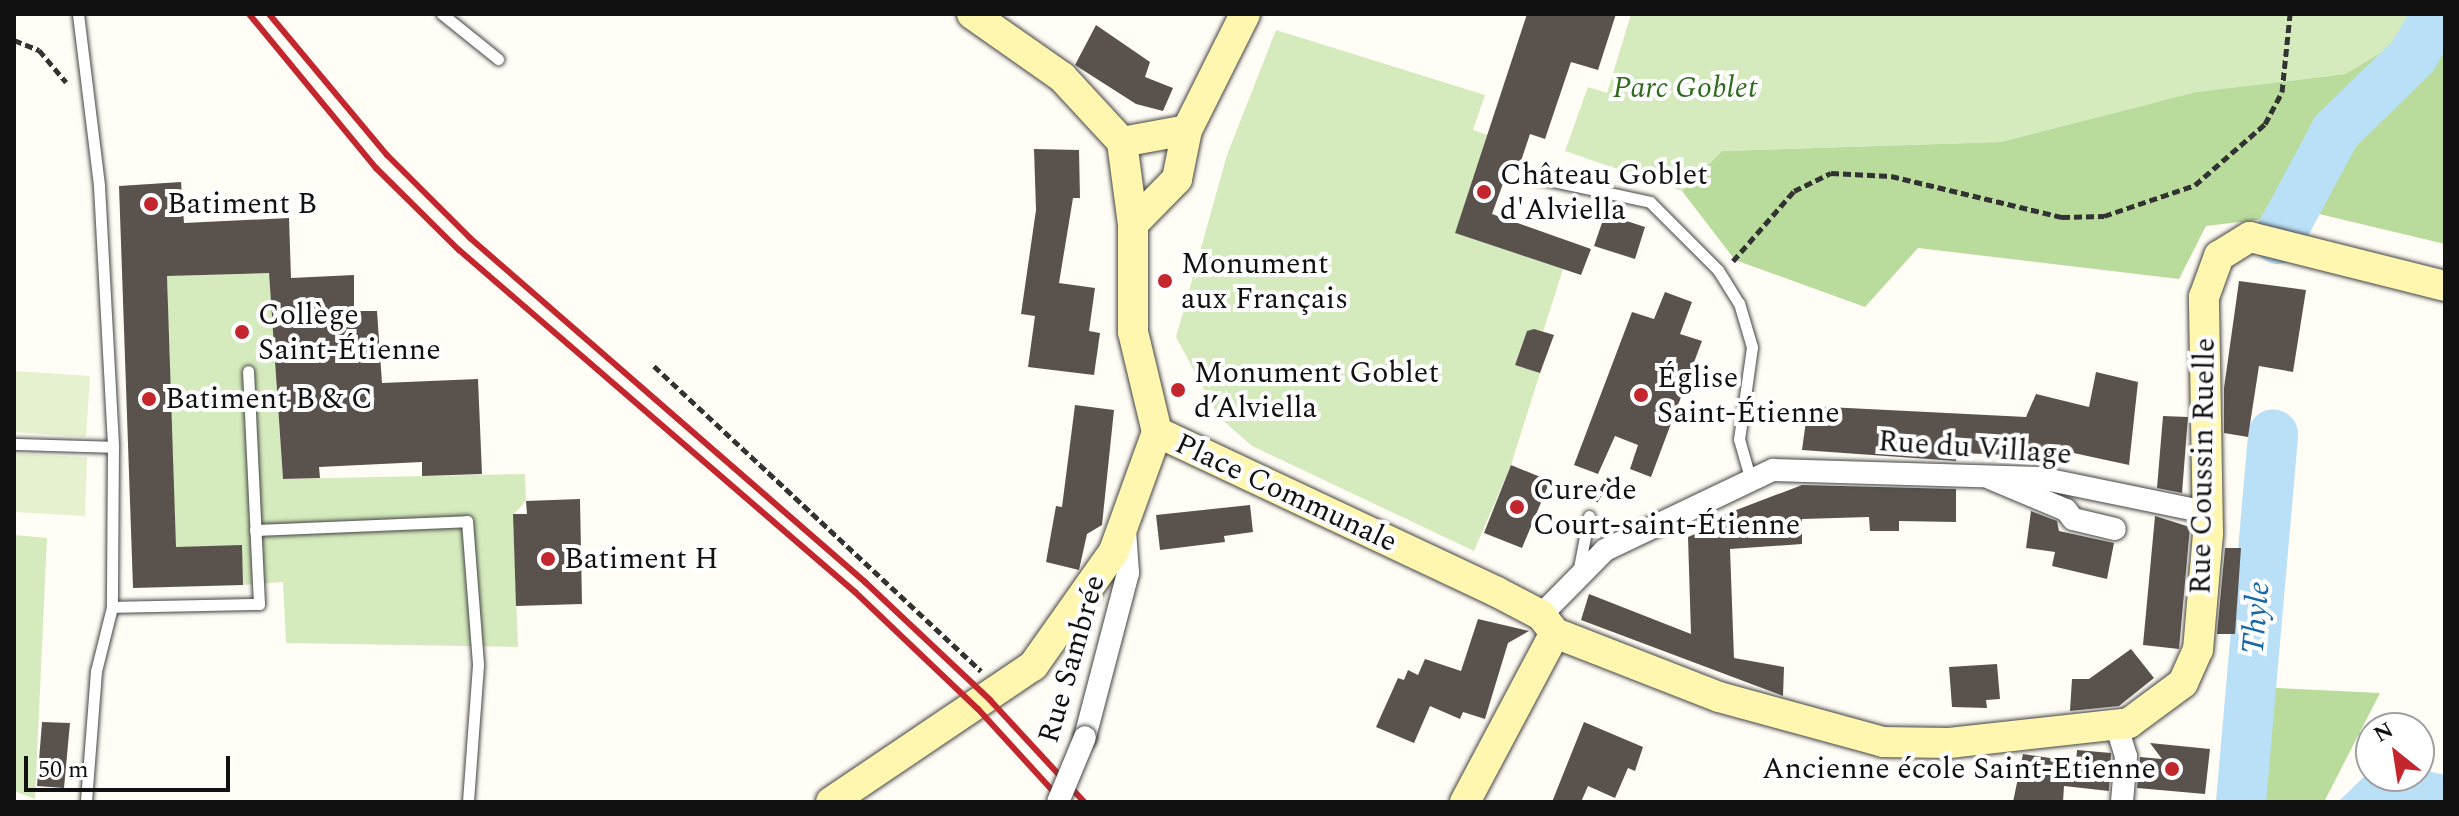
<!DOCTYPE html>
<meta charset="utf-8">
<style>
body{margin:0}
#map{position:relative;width:2459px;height:816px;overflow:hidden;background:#fffdf5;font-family:Spectral,serif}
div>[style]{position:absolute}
.green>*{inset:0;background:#d5ebbd}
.forest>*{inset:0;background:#b9dc9c}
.pitch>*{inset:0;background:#e6f2cf}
.water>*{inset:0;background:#b9e0f7}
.river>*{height:50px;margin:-25px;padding:0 25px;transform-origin:25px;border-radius:25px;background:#b9e0f7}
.building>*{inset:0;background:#5a524d}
.path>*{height:5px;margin-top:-2.5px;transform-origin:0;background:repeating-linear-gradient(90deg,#333 0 8px,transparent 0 12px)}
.roads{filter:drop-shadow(0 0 2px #444) drop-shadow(0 0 2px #444)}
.lane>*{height:11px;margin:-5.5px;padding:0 5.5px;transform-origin:5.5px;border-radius:5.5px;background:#fff}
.street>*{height:22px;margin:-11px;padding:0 11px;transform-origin:11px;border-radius:11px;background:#fff}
.secondary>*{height:30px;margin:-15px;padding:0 15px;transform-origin:15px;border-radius:15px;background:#fff6b0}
.rail>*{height:6px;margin:-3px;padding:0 3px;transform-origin:3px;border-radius:3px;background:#c4262e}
.bridges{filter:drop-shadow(0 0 2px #444) drop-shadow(0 0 2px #444)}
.street-bridge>*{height:22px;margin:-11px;padding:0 11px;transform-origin:11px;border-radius:11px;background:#fff}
.dots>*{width:22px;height:22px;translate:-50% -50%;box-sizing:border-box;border:4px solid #fff;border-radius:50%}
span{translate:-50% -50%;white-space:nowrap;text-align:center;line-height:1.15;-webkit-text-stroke:8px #fff;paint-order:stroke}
.park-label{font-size:30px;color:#2f6b1f;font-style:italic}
.poi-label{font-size:30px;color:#111}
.left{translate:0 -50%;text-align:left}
.right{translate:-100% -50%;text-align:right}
.street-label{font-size:30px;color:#111}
.water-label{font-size:32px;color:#1768a6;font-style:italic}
.frame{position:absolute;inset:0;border:16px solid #111;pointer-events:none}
.north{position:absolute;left:2355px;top:712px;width:80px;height:80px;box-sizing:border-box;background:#fff;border:2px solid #a0a0a0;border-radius:50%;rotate:330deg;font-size:22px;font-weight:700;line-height:32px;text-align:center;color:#111}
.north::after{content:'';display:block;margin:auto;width:28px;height:36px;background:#c4262e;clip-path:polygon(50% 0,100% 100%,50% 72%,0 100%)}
.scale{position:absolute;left:24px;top:756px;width:206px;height:36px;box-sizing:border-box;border:4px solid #111;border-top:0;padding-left:10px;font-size:24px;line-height:28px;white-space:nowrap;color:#111;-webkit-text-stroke:6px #fff;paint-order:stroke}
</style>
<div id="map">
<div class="green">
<div style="clip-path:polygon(1631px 14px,2444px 14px,2345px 74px,2196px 92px,2001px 142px,1722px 151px,1682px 191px,1565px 151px,1588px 87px,1607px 93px)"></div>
<div style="clip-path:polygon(1276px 30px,1485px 95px,1473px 130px,1488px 135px,1455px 233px,1563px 269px,1543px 332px,1527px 331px,1515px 364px,1540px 373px,1511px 465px,1474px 551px,1252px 446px,1219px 417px,1176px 337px,1227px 155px)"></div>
<div style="clip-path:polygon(269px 273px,283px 479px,525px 474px,526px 501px,513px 515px,518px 647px,286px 643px,283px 582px,243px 585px,175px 547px,167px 276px)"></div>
<div style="clip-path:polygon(14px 535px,47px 538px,35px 799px,14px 791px)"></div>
</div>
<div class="forest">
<div style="clip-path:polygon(2445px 14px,2445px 244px,2315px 213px,2206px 226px,2179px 279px,1918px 248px,1865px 307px,1735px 260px,1682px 191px,1722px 151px,2001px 142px,2196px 92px,2345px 74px)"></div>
<div style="clip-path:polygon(2236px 686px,2380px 693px,2324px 802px,2230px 802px)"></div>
</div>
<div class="pitch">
<div style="clip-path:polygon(14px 371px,90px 376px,86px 437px,14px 432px)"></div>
<div style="clip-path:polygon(14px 454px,87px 457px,85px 516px,14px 512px)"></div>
</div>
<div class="water">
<div style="clip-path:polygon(2419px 769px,2445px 775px,2445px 802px,2338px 802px,2371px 770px,2371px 776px,2419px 776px)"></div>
</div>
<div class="river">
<div style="left:2278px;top:239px;width:123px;rotate:-61.8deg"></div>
<div style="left:2336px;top:131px;width:107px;rotate:-44.2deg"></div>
<div style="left:2413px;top:56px;width:48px;rotate:-60.3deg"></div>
<div style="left:2241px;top:802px;width:369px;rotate:-85deg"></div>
</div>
<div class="building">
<div style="clip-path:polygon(1527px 14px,1616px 14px,1598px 70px,1571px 62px,1545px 139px,1530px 134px,1518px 170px,1509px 167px,1492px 214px,1591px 249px,1581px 275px,1455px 233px)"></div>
<div style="clip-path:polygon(1096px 25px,1150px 62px,1145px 77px,1173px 88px,1163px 111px,1136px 104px,1075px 65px)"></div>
<div style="clip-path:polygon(1034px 149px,1079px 150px,1080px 198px,1073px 198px,1059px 283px,1095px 288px,1089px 331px,1100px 333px,1094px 375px,1028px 367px,1035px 316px,1021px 314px,1036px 210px)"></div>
<div style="clip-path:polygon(181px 182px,184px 223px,289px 218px,291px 278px,354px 275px,354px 311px,377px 311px,382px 383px,478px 379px,482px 474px,422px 476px,422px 462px,319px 467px,320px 478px,283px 479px,269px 273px,167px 276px,176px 547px,242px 545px,243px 585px,133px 588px,119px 186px)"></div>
<div style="clip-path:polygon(1605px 214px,1645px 227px,1635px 259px,1594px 246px)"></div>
<div style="clip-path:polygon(2239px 281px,2306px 290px,2293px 372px,2259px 366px,2248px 437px,2224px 433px,2224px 388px)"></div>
<div style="clip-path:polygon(1665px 292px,1692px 302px,1680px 334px,1702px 341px,1651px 477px,1630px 469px,1638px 445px,1615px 436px,1598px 474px,1574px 465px,1632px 312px,1654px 319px)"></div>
<div style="clip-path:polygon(1534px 329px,1554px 335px,1540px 373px,1515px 365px,1527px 331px)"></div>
<div style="clip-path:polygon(2096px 372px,2138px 382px,2129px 465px,2069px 452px,2068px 457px,1956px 453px,1956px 461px,1802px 450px,1808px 406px,2026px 417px,2036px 394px,2089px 407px)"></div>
<div style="clip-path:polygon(1075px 405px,1114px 410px,1102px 525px,1087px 534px,1079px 570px,1046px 562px,1056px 506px,1062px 507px)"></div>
<div style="clip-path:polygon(2163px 416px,2188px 417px,2182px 493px,2157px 488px)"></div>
<div style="clip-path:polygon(1511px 465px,1550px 481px,1522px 548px,1484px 533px)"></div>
<div style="clip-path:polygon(1802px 485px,1956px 489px,1956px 522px,1899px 521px,1899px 531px,1870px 531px,1869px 517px,1802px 519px,1802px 544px,1730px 549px,1734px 658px,1784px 667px,1783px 696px,1581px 620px,1589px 594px,1691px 634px,1688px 537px,1709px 528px,1710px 520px)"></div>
<div style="clip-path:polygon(580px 499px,582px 604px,516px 606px,513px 514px,527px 514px,526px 501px)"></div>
<div style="clip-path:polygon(1250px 505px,1253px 532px,1224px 536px,1225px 542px,1160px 550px,1156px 515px)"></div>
<div style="clip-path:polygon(2031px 511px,2057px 521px,2059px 531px,2114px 543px,2107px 579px,2052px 566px,2055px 552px,2026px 548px)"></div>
<div style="clip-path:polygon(2155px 516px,2190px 527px,2179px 649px,2143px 645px)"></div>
<div style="clip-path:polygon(2225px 548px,2241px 548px,2235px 634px,2217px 634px)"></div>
<div style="clip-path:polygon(1478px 619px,1529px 631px,1508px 643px,1485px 719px,1463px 712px,1460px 719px,1430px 706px,1414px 743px,1376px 727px,1398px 678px,1404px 680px,1408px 670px,1418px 675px,1425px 659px,1461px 671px)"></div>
<div style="clip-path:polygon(2131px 649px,2154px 678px,2119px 706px,2070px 711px,2072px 679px,2089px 679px)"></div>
<div style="clip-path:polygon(1997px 664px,2000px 699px,1986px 700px,1987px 708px,1952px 707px,1949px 667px)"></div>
<div style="clip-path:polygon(42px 722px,70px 723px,64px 788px,37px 786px)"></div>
<div style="clip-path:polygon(1584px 722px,1643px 747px,1635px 771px,1628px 768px,1615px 798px,1588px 786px,1581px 802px,1552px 802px)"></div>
<div style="clip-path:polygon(2150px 743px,2210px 749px,2205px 794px,2137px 788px,2140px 757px,2162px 759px)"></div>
<div style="clip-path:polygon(2077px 750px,2111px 753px,2109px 791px,2064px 786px,2063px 802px,2013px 802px,2023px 754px,2076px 762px)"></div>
</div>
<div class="path">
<div style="left:14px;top:40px;width:27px;rotate:22deg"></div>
<div style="left:39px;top:50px;width:42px;rotate:49.8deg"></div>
<div style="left:1733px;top:261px;width:93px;rotate:-48.9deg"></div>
<div style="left:1794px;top:191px;width:41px;rotate:-25.9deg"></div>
<div style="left:1831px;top:173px;width:60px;rotate:2.9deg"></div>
<div style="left:1891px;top:176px;width:176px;rotate:13.5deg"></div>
<div style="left:2062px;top:217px;width:42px;rotate:-1.4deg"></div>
<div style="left:2104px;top:216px;width:96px;rotate:-18.8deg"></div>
<div style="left:2195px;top:185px;width:93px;rotate:-41.1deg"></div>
<div style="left:2265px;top:124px;width:36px;rotate:-62deg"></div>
<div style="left:2282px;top:92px;width:78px;rotate:-84.1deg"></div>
<div style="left:654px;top:366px;width:447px;rotate:43deg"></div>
<div style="left:1595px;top:501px;width:27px;rotate:-57deg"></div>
</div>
<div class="roads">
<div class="lane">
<div style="left:78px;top:14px;width:173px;rotate:83deg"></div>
<div style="left:99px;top:186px;width:261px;rotate:86.9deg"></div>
<div style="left:113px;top:447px;width:160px;rotate:90.4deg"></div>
<div style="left:112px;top:607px;width:66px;rotate:104deg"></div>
<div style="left:96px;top:671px;width:131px;rotate:94.4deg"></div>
<div style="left:442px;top:14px;width:72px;rotate:38.8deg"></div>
<div style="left:1530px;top:176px;width:123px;rotate:12.2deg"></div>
<div style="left:1650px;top:202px;width:96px;rotate:45deg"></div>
<div style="left:1718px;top:270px;width:39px;rotate:58deg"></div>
<div style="left:1739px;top:303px;width:46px;rotate:73.5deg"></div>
<div style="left:1752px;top:347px;width:93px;rotate:98deg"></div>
<div style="left:1739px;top:439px;width:40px;rotate:74deg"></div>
<div style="left:14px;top:444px;width:99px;rotate:1.7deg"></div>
<div style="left:255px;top:530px;width:212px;rotate:-2.4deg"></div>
<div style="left:467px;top:521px;width:144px;rotate:85.6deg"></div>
<div style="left:478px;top:665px;width:137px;rotate:94.2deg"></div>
<div style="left:1578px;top:573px;width:58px;rotate:-79.1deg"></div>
<div style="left:112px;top:607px;width:147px;rotate:-1.2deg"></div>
<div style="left:259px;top:604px;width:233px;rotate:-92.7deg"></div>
</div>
<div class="street">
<div style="left:1990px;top:478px;width:82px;rotate:22.8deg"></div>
<div style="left:2066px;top:510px;width:11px;rotate:52deg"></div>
<div style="left:2073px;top:519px;width:43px;rotate:13.4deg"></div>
<div style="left:1541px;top:615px;width:91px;rotate:-45.4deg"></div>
<div style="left:1605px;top:550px;width:186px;rotate:-25.5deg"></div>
<div style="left:1773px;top:470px;width:267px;rotate:1.7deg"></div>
<div style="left:2040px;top:478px;width:169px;rotate:11.6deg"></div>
<div style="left:2117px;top:727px;width:30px;rotate:73deg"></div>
<div style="left:2126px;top:756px;width:46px;rotate:95deg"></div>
<div style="left:1085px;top:737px;width:170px;rotate:-75.3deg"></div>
<div style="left:1128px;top:573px;width:43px;rotate:-94deg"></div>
</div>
<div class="secondary">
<div style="left:972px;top:14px;width:110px;rotate:35deg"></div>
<div style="left:1062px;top:77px;width:88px;rotate:47.3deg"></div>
<div style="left:1122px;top:142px;width:83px;rotate:82.4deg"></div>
<div style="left:1133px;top:224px;width:108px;rotate:90deg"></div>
<div style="left:1133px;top:332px;width:103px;rotate:76.5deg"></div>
<div style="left:1157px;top:432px;width:374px;rotate:25.2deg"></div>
<div style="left:1495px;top:591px;width:52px;rotate:27.6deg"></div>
<div style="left:1541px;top:615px;width:23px;rotate:52deg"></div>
<div style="left:1122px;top:142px;width:66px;rotate:-10.5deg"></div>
<div style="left:1133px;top:224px;width:63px;rotate:-45.6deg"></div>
<div style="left:1177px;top:179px;width:50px;rotate:-78.5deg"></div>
<div style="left:1187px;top:130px;width:130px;rotate:-63.4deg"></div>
<div style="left:1555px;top:633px;width:176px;rotate:21.3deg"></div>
<div style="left:1719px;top:697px;width:170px;rotate:15.3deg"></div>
<div style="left:1883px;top:742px;width:66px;rotate:0.9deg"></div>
<div style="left:1949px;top:743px;width:181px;rotate:-6.3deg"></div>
<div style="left:2129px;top:723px;width:67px;rotate:-36.5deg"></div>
<div style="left:2183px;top:683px;width:36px;rotate:-66deg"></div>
<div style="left:2198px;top:650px;width:117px;rotate:-85.1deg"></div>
<div style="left:2208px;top:533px;width:236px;rotate:-91deg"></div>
<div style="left:2204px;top:297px;width:44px;rotate:-69.9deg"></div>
<div style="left:2219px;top:256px;width:36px;rotate:-32deg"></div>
<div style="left:2250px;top:237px;width:201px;rotate:14.1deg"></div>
<div style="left:831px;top:802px;width:244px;rotate:-34deg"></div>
<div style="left:1033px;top:666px;width:141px;rotate:-54.8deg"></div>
<div style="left:1114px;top:551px;width:127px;rotate:-70.1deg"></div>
<div style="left:1465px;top:802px;width:191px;rotate:-62deg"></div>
</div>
</div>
<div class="rail">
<div style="left:249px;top:14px;width:200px;rotate:50.5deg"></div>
<div style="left:376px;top:168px;width:117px;rotate:44.7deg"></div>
<div style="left:459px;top:250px;width:523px;rotate:40.82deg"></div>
<div style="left:855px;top:592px;width:170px;rotate:43.6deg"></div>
<div style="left:978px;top:709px;width:126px;rotate:47.6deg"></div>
<div style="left:269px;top:14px;width:184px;rotate:50.1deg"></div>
<div style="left:387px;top:155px;width:117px;rotate:45deg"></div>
<div style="left:470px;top:238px;width:524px;rotate:41.05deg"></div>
<div style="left:865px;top:582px;width:172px;rotate:43.3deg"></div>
<div style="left:990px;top:700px;width:139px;rotate:47.3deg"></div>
</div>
<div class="bridges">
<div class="street-bridge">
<div style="left:1058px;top:802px;width:70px;rotate:-67.4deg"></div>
</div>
</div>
<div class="dots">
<div style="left:1484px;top:192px;background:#c4262e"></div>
<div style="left:151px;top:204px;background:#c4262e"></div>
<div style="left:1165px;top:281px;background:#c4262e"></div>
<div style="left:242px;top:332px;background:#c4262e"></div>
<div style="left:1178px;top:390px;background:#c4262e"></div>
<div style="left:1641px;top:395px;background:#c4262e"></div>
<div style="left:149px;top:399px;background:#c4262e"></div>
<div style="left:1517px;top:507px;background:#c4262e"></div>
<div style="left:548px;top:559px;background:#c4262e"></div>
<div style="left:2172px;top:769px;background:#c4262e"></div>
</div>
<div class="park-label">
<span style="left:1685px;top:88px">Parc Goblet</span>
</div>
<div class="poi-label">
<span class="left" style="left:1500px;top:192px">Château Goblet<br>d'Alviella</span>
<span class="left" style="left:167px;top:204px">Batiment B</span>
<span class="left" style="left:1181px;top:281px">Monument<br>aux Français</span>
<span class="left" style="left:258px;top:332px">Collège<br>Saint-Étienne</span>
<span class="left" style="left:1194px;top:390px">Monument Goblet<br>d’Alviella</span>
<span class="left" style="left:1657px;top:395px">Église<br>Saint-Étienne</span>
<span class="left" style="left:165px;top:399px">Batiment B &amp; C</span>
<span class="left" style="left:1533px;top:507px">Cure de<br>Court-saint-Étienne</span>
<span class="left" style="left:564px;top:559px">Batiment H</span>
<span class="right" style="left:2156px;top:769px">Ancienne école Saint-Etienne</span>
</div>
<div class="street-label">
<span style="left:1975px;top:448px;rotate:4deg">Rue du Village</span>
<span style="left:2203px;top:466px;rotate:-89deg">Rue Coussin Ruelle</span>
<span style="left:1286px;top:493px;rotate:25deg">Place Communale</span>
<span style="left:1072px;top:659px;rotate:-74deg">Rue Sambrée</span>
</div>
<div class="water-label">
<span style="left:2257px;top:618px;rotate:-85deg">Thyle</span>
</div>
<div class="frame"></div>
<div class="north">N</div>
<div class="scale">50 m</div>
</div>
